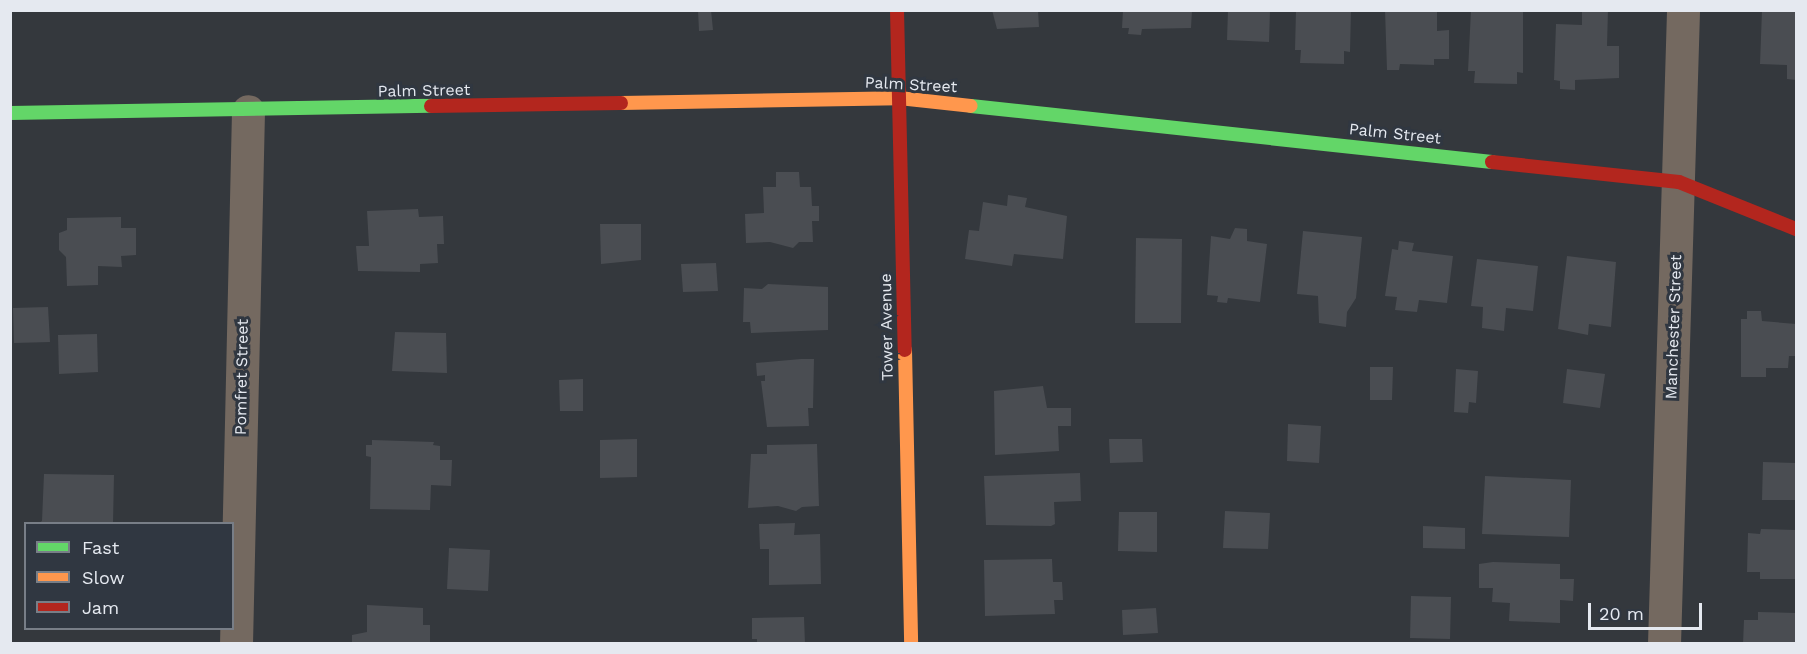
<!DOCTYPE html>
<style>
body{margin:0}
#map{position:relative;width:1807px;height:654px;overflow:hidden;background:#34383d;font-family:"Work Sans",sans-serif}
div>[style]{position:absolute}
.building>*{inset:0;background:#4a4d52}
.street>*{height:33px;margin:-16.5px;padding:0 16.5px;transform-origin:16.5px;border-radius:16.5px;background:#746960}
.fast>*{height:14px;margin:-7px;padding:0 7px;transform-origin:7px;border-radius:7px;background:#63d668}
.slow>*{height:14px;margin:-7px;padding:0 7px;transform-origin:7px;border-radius:7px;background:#ff974d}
.jam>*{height:14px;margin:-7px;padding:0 7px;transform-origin:7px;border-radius:7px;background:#b3261e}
span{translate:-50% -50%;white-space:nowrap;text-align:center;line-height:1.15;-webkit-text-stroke:6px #303741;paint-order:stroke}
.street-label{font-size:16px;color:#e5e9f0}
.frame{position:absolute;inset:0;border:12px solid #e5e9f0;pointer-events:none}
.legend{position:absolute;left:24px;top:522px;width:210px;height:108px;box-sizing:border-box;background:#303741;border:2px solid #787e87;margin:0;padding:8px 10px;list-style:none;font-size:18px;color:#e5e9f0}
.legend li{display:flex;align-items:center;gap:12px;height:30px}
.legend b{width:30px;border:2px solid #787e87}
.scale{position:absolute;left:1588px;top:603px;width:114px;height:27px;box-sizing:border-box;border:3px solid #e5e9f0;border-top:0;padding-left:8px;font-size:18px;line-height:21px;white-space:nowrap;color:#e5e9f0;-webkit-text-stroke:4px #303741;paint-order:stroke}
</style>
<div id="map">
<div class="building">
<div style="clip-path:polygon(698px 10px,711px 10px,713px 30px,699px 31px)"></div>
<div style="clip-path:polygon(992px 10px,1038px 10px,1039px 27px,997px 29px)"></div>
<div style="clip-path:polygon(1123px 10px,1192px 10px,1191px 28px,1142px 29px,1141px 35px,1128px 34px,1129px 28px,1122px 28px)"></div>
<div style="clip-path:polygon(1228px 10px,1270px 10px,1269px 42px,1227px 40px)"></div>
<div style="clip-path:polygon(1296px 10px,1351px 10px,1350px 52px,1344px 51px,1344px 64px,1300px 63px,1301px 50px,1295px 50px)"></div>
<div style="clip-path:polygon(1385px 10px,1437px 10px,1437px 31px,1449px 30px,1449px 59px,1434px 59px,1434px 65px,1400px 64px,1399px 70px,1387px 70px)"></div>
<div style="clip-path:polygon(1471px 10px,1523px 10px,1523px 73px,1517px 72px,1517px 84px,1474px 83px,1475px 71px,1468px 71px)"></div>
<div style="clip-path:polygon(1582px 10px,1608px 10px,1607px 46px,1619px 46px,1619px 78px,1575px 80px,1575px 90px,1560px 89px,1560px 81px,1554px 80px,1556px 24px,1582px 25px)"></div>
<div style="clip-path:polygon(1762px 10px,1796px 10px,1796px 80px,1787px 79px,1787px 65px,1760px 64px)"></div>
<div style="clip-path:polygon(776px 172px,799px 172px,800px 187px,811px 187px,812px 206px,819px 206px,819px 221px,812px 221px,813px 242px,799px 242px,793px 248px,770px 242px,746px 243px,745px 214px,764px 213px,763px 187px,776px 187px)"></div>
<div style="clip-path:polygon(1008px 195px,1027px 198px,1025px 207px,1067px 216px,1063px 259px,1014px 254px,1012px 266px,965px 259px,969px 230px,979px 231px,983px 202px,1007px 206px)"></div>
<div style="clip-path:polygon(418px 209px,419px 217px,443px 216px,444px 244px,437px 244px,438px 263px,420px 264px,420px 272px,358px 271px,356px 246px,369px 246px,367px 211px)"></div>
<div style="clip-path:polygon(121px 217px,121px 228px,136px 228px,136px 255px,121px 256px,122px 267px,98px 266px,98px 285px,67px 286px,66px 257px,59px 250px,59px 233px,67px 230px,67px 218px)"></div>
<div style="clip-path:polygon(600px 224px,641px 224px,641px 260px,601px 264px)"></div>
<div style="clip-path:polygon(1235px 228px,1247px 229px,1247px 241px,1267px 244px,1260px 302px,1228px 298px,1227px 303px,1217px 302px,1218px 296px,1207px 295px,1211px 236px,1230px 239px)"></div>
<div style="clip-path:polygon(1303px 231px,1362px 237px,1356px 298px,1347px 312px,1346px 327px,1319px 323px,1318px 296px,1297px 294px)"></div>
<div style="clip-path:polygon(1136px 238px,1182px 239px,1181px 323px,1135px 323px)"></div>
<div style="clip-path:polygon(1399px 241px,1414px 243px,1412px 251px,1453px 256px,1447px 303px,1419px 300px,1417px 312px,1395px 310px,1397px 297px,1385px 296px,1392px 249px,1398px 250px)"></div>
<div style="clip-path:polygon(1567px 256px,1616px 262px,1611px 327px,1589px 324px,1588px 335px,1558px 329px)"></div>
<div style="clip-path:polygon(1477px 259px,1538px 266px,1533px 311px,1506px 308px,1504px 331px,1482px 328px,1483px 307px,1471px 306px)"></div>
<div style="clip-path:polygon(716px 263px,718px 291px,683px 292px,681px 264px)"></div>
<div style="clip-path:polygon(768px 284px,828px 287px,828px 330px,751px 333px,750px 322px,743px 322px,744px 288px,762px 289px)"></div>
<div style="clip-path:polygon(48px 307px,50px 342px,14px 343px,13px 308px)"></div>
<div style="clip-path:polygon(1747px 311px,1761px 311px,1762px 321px,1796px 324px,1796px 356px,1789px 356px,1788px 368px,1766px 368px,1766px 377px,1741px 377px,1741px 319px,1747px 319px)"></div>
<div style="clip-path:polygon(395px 332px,446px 333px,447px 373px,392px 371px)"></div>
<div style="clip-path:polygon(97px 334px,98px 372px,59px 374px,58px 335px)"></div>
<div style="clip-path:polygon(801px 359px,814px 359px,813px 408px,808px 408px,809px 426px,767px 427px,761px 381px,765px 381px,765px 375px,757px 376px,756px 363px)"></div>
<div style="clip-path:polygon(1370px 367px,1393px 367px,1392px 400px,1370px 400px)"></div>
<div style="clip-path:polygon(1456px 369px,1478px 371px,1476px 403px,1469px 402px,1468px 413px,1454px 412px)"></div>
<div style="clip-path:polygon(1567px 369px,1605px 374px,1600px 408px,1563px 403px)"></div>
<div style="clip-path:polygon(583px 379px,583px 411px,560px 411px,559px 380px)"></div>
<div style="clip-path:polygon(1043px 386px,1047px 408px,1071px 408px,1071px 426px,1058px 426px,1059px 451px,995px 455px,994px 391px)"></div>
<div style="clip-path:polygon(1288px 424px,1321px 426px,1319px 463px,1287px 461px)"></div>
<div style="clip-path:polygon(637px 439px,637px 477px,600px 478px,600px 440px)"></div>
<div style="clip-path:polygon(1109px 439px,1142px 439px,1143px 462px,1110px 463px)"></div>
<div style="clip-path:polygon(372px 440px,434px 442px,433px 445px,440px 446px,440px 460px,452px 460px,451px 486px,431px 485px,430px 510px,370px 509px,371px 457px,366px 456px,366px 445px,372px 445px)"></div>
<div style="clip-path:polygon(817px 444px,819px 506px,802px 507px,796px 511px,778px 506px,748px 508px,751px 454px,767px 454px,767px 445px)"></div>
<div style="clip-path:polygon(1763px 462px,1796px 463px,1796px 500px,1762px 500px)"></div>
<div style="clip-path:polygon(1080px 473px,1081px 501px,1054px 502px,1055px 524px,1051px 526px,986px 525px,984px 476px)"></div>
<div style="clip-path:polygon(44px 474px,114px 475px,113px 524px,37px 524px,42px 521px)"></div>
<div style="clip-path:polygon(1485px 476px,1571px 480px,1569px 537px,1482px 534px)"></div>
<div style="clip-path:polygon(1225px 511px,1270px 513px,1268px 549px,1223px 548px)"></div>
<div style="clip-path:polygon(1119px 512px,1157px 512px,1157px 552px,1118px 551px)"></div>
<div style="clip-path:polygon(795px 523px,794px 535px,820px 534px,821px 584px,769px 585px,769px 549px,760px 549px,759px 524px)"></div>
<div style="clip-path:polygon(1423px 526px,1465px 528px,1465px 549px,1423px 548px)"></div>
<div style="clip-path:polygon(1761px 529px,1796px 530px,1796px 579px,1760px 579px,1760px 572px,1747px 572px,1748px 533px,1760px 534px)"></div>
<div style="clip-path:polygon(449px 548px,490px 550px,488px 591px,447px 589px)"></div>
<div style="clip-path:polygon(1052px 559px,1053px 582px,1062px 582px,1063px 600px,1054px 600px,1055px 614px,985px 616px,984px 560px)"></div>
<div style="clip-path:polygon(1493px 562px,1560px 564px,1560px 579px,1574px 579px,1573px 601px,1560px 600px,1560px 623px,1509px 621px,1510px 603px,1492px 602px,1493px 588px,1479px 588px,1479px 564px)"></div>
<div style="clip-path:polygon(1411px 596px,1451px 597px,1450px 639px,1410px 638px)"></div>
<div style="clip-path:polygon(367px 605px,423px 608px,423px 625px,430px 625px,430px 644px,352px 643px,352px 635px,367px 632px)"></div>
<div style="clip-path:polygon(1156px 608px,1158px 633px,1123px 635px,1122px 610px)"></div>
<div style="clip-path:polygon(1758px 612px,1796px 613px,1796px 644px,1743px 644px,1744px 620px,1758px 620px)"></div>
<div style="clip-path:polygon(804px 617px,805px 644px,757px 644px,757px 639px,752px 639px,752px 618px)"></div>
</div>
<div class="street">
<div style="left:236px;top:644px;width:533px;rotate:-88.71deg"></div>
<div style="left:1664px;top:644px;width:634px;rotate:-88.28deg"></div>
</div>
<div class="fast">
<div style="left:971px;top:106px;width:524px;rotate:6.13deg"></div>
<div style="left:10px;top:113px;width:421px;rotate:-1deg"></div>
</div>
<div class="slow">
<div style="left:621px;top:103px;width:278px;rotate:-1deg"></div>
<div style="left:899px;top:98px;width:72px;rotate:6.3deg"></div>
<div style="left:905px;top:350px;width:294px;rotate:88.8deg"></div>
</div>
<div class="jam">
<div style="left:897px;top:10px;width:340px;rotate:88.7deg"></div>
<div style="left:431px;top:106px;width:190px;rotate:-0.9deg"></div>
<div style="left:1492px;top:162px;width:188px;rotate:6.1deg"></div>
<div style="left:1679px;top:182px;width:126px;rotate:21.9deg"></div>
</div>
<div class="street-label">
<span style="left:911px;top:85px;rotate:3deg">Palm Street</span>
<span style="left:424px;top:91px;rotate:-1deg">Palm Street</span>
<span style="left:1395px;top:134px;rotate:6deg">Palm Street</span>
<span style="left:887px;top:327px;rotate:-91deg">Tower Avenue</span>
<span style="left:1674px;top:327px;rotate:-88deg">Manchester Street</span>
<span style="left:242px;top:377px;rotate:-89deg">Pomfret Street</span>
</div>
<div class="frame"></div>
<ul class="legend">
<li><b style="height:8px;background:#63d668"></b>Fast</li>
<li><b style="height:8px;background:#ff974d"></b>Slow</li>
<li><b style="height:8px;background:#b3261e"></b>Jam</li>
</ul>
<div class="scale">20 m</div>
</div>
